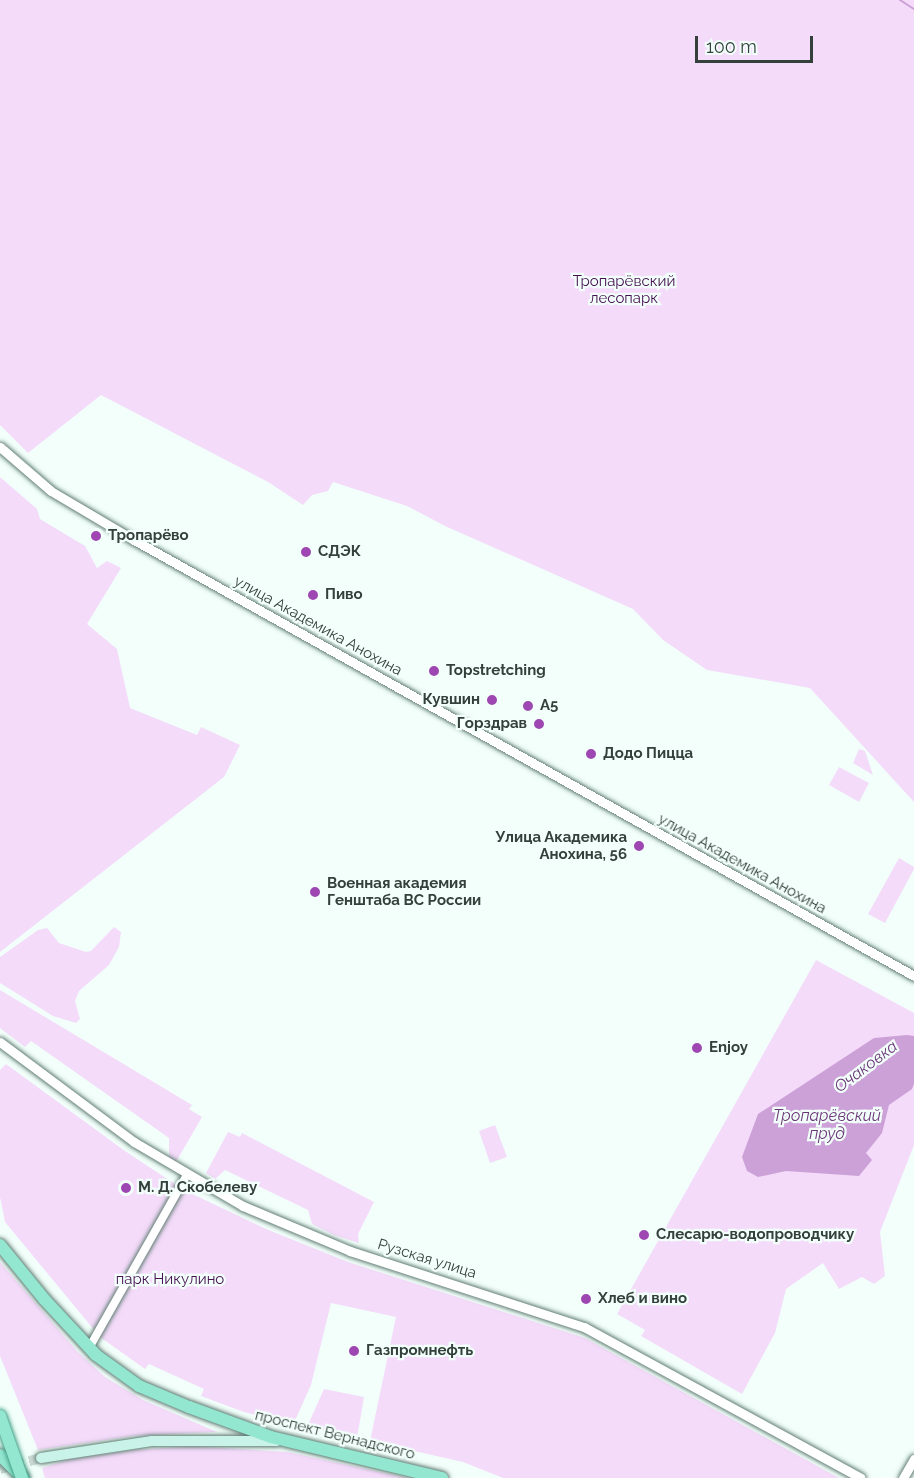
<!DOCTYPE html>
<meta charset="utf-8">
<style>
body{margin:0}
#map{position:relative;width:914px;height:1478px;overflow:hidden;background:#f2fffa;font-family:Raleway,sans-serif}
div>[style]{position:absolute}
.green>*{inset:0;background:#f4dbfa}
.water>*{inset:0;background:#cca1d7}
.stream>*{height:2px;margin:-1px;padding:0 1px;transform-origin:1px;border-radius:1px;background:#cca1d7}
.secondary-tunnel>*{height:10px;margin-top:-5px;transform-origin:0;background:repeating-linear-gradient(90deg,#ccd9d4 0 10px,transparent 0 15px)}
.roads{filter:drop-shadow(0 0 2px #627e75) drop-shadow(0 0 2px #627e75)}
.minor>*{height:8px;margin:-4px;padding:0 4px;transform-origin:4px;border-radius:4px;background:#fff}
.tertiary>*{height:9px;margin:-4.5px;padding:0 4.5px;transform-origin:4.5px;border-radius:4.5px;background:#fff}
.secondary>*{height:10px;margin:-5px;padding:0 5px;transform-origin:5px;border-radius:5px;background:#c9f2e8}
.primary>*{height:12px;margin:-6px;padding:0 6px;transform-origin:6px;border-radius:6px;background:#93e6d0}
.bridges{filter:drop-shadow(0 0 2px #43a188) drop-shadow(0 0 2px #43a188)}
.primary-bridge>*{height:12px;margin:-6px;padding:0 6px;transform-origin:6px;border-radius:6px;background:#93e6d0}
.dots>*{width:16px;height:16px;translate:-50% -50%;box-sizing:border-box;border:3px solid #f2fffa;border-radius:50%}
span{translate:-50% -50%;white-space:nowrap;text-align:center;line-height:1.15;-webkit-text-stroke:4.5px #f2fffa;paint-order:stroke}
.park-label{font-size:15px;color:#461052}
.poi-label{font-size:15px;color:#34403c;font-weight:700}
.left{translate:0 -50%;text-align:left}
.right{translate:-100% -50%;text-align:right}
.street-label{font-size:15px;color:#34403c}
.water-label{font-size:16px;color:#6c3779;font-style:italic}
.scale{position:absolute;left:695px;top:36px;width:118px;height:27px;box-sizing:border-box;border:3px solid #34403c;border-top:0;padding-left:8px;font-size:18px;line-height:21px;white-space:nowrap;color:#34403c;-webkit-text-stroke:4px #f2fffa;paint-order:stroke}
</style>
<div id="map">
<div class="green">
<div style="clip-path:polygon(0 0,914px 0,914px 802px,810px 688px,707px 670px,663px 640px,633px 609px,445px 526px,407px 506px,333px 482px,328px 491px,312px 495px,303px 505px,268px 482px,101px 395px,28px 453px,0 425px)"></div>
<div style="clip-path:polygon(0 477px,37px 509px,40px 519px,85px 546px,97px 568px,107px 561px,121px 568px,87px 624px,117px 649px,130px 708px,197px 735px,201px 727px,240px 745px,224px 777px,0 952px)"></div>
<div style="clip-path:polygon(859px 749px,865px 751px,873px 775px,853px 763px)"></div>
<div style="clip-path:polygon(839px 767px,869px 783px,859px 802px,829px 785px)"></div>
<div style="clip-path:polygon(899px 858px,914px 867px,914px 869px,885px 923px,868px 914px)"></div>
<div style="clip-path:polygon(114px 927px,121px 932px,119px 947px,109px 965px,79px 991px,75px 1001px,80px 1019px,76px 1023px,53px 1016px,0 983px,0 957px,38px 930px,47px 928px,59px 943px,86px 952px,91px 951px)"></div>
<div style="clip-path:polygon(816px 960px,914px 1013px,914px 1145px,880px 1232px,885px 1276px,874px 1284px,862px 1277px,839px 1289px,823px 1263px,786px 1289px,775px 1333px,742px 1394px,641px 1336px,645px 1330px,617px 1314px)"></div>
<div style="clip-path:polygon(0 990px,192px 1105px,189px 1109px,202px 1117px,176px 1162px,169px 1158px,169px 1138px,31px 1041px,25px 1047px,0 1028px)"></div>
<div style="clip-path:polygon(6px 1064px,125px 1151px,184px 1190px,266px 1229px,348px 1262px,585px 1338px,839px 1478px,503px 1478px,463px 1462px,370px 1441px,396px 1317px,331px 1303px,311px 1385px,293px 1425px,244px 1412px,201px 1396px,204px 1389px,149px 1364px,145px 1369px,100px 1337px,5px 1222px,0 1197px,0 1070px)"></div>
<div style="clip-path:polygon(495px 1125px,507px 1157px,490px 1163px,479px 1131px)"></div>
<div style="clip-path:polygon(228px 1132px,240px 1137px,242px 1133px,374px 1202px,358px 1234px,359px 1243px,334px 1235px,312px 1224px,308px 1210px,225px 1170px,215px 1179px,206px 1173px)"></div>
<div style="clip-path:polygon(0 1262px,77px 1351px,105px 1377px,143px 1400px,217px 1432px,134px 1436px,38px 1450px,0 1356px)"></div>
<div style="clip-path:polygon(324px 1389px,364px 1397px,357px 1438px,307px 1427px)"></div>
<div style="clip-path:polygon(191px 1446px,288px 1452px,408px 1478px,45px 1478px,42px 1468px,70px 1459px,132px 1450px)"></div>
</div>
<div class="water">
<div style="clip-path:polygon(907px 1035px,914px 1036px,914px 1084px,912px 1089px,889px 1105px,882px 1133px,866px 1153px,872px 1160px,859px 1176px,786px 1171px,758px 1177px,747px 1171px,742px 1157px,758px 1114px,874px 1038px)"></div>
</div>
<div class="stream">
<div style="left:900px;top:0;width:17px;rotate:33deg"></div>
</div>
<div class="secondary-tunnel">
<div style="left:0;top:1469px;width:42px;rotate:-15deg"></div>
</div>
<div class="roads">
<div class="minor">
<div style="left:89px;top:1348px;width:199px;rotate:-60.5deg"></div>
</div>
<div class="tertiary">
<div style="left:0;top:447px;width:67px;rotate:40.8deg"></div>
<div style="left:51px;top:491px;width:96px;rotate:30.6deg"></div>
<div style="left:134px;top:540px;width:894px;rotate:29.2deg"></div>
<div style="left:0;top:1042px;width:167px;rotate:36.7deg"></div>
<div style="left:134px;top:1142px;width:126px;rotate:30.4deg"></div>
<div style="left:243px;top:1206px;width:116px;rotate:22.8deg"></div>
<div style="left:350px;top:1251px;width:246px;rotate:18deg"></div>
<div style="left:584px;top:1327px;width:315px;rotate:28.6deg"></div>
<div style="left:903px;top:1478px;width:22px;rotate:-60deg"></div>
</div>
<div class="secondary">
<div style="left:41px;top:1458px;width:112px;rotate:-8.7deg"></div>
<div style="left:152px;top:1441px;width:125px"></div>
</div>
<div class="primary">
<div style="left:0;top:1245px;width:70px;rotate:50.8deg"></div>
<div style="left:44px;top:1299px;width:76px;rotate:47.1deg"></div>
<div style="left:96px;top:1355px;width:53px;rotate:35.8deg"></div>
<div style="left:139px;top:1386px;width:54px;rotate:22.8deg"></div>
<div style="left:189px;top:1407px;width:87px;rotate:20.1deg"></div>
<div style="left:271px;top:1437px;width:176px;rotate:13.5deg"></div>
<div style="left:0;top:1455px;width:33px;rotate:45deg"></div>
</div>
</div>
<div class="bridges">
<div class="primary-bridge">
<div style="left:0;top:1416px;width:66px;rotate:70.5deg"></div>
</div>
</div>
<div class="dots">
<div style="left:96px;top:536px;background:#9e47b3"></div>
<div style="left:306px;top:552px;background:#9e47b3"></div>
<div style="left:313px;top:595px;background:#9e47b3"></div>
<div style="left:434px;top:671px;background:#9e47b3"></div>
<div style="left:492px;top:700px;background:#9e47b3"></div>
<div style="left:528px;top:706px;background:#9e47b3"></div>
<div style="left:539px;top:724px;background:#9e47b3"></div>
<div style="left:591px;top:754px;background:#9e47b3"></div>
<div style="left:639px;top:846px;background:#9e47b3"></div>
<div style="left:315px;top:892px;background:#9e47b3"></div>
<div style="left:697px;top:1048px;background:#9e47b3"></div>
<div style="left:126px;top:1188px;background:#9e47b3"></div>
<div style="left:644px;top:1235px;background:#9e47b3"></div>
<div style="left:586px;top:1299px;background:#9e47b3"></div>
<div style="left:354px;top:1351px;background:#9e47b3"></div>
</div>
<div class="park-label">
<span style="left:624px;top:290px">Тропарёвский<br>лесопарк</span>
<span style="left:170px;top:1280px">парк Никулино</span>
</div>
<div class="poi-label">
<span class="left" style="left:108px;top:536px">Тропарёво</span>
<span class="left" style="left:318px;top:552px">СДЭК</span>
<span class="left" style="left:325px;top:595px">Пиво</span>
<span class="left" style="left:446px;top:671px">Topstretching</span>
<span class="right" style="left:480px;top:700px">Кувшин</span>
<span class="left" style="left:540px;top:706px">А5</span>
<span class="right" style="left:527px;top:724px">Горздрав</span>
<span class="left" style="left:603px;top:754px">Додо Пицца</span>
<span class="right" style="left:627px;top:846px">Улица Академика<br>Анохина, 56</span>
<span class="left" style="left:327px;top:892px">Военная академия<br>Генштаба ВС России</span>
<span class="left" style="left:709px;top:1048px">Enjoy</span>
<span class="left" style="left:138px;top:1188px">М. Д. Скобелеву</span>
<span class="left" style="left:656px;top:1235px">Слесарю-водопроводчику</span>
<span class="left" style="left:598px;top:1299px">Хлеб и вино</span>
<span class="left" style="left:366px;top:1351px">Газпромнефть</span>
</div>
<div class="street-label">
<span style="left:318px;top:626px;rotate:29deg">улица Академика Анохина</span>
<span style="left:742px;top:864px;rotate:29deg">улица Академика Анохина</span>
<span style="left:427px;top:1259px;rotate:17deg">Рузская улица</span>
<span style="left:335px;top:1435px;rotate:14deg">проспект Вернадского</span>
</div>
<div class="water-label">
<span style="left:866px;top:1067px;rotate:-37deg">Очаковка</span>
<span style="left:827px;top:1125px">Тропарёвский<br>пруд</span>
</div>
<div class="scale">100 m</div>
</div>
